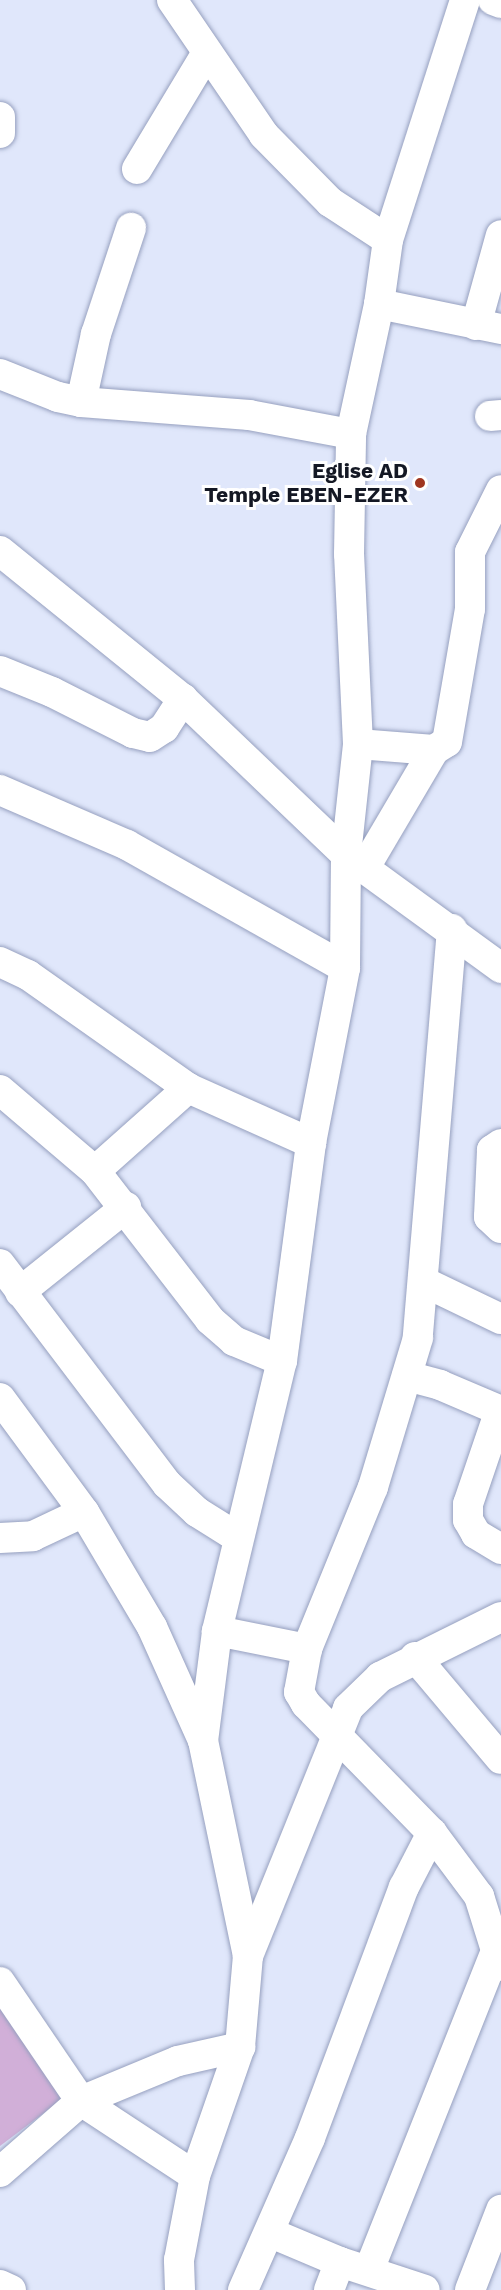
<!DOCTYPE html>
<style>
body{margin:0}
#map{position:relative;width:501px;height:2290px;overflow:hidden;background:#e0e7fb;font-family:"Work Sans",sans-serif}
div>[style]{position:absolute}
.green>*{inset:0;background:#d1afd8}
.roads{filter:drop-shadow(0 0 2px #96a0bf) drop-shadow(0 0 2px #96a0bf)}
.minor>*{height:30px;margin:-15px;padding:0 15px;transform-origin:15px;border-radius:15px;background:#fff}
.dots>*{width:16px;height:16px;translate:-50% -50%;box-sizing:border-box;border:3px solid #fff;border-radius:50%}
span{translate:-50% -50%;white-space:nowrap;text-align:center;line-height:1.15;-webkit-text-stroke:6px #fff;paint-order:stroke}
.poi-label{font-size:21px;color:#141824;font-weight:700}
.right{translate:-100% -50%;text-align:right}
</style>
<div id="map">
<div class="green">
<div style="clip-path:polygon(0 1978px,81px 2085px,0 2146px)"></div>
</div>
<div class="roads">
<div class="minor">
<div style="left:172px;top:0;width:163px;rotate:55.7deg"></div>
<div style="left:264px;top:135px;width:94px;rotate:45.4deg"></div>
<div style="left:330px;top:202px;width:69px;rotate:33.2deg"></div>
<div style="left:493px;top:0;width:9px;rotate:21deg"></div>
<div style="left:0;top:117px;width:16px;rotate:90deg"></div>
<div style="left:137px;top:169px;width:134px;rotate:-59deg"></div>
<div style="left:379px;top:304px;width:125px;rotate:11.6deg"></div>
<div style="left:476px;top:325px;width:93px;rotate:-74.5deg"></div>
<div style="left:0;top:374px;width:62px;rotate:21.6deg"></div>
<div style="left:58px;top:397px;width:24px;rotate:12deg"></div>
<div style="left:81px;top:402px;width:169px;rotate:4.4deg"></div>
<div style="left:249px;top:415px;width:104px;rotate:10.6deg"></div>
<div style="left:81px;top:402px;width:70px;rotate:-77.6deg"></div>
<div style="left:96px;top:334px;width:112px;rotate:-71.7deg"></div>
<div style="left:490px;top:416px;width:11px;rotate:-5deg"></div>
<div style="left:0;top:551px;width:235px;rotate:39deg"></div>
<div style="left:183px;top:699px;width:226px;rotate:43.7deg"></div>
<div style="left:346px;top:855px;width:192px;rotate:36.1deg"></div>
<div style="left:0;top:671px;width:56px;rotate:22deg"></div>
<div style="left:52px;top:692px;width:91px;rotate:26.8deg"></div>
<div style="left:133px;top:733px;width:17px;rotate:13deg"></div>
<div style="left:150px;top:737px;width:17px;rotate:-33deg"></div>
<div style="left:164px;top:728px;width:35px;rotate:-57deg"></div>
<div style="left:358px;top:744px;width:76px;rotate:4.5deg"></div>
<div style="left:434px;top:750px;width:15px;rotate:-32deg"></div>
<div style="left:447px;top:742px;width:135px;rotate:-80.2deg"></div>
<div style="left:470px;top:609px;width:57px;rotate:-90deg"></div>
<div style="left:470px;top:552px;width:69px;rotate:-63.4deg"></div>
<div style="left:0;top:790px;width:138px;rotate:23.4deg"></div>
<div style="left:127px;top:845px;width:250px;rotate:29.4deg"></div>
<div style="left:364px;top:869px;width:138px;rotate:-59.5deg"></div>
<div style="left:452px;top:929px;width:410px;rotate:94.8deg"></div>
<div style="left:418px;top:1338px;width:156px;rotate:106.8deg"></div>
<div style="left:373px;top:1487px;width:175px;rotate:112.2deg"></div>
<div style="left:307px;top:1649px;width:44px;rotate:100.5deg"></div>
<div style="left:299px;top:1692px;width:14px;rotate:60deg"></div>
<div style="left:306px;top:1704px;width:180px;rotate:45.7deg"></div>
<div style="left:432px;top:1833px;width:79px;rotate:53.3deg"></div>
<div style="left:479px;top:1896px;width:73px;rotate:72.6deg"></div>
<div style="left:0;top:962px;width:31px;rotate:25deg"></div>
<div style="left:28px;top:975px;width:196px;rotate:35.2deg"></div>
<div style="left:188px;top:1088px;width:135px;rotate:24.1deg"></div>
<div style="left:0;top:1090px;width:125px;rotate:40.5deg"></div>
<div style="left:95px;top:1171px;width:188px;rotate:52.3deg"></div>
<div style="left:210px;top:1320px;width:32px;rotate:41deg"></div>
<div style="left:234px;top:1341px;width:52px;rotate:22.6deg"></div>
<div style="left:501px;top:1144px;width:11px;rotate:146deg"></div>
<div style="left:492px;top:1150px;width:67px;rotate:92.6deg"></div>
<div style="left:489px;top:1217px;width:16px;rotate:43deg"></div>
<div style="left:95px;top:1171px;width:125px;rotate:-41.7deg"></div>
<div style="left:0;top:1264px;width:276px;rotate:52.8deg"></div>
<div style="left:167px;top:1484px;width:41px;rotate:43deg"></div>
<div style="left:197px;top:1512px;width:47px;rotate:32deg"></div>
<div style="left:424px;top:1282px;width:85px;rotate:25.7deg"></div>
<div style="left:20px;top:1292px;width:136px;rotate:-38.7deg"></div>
<div style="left:407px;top:1376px;width:34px;rotate:15deg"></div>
<div style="left:440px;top:1385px;width:66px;rotate:23.1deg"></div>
<div style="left:0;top:1398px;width:142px;rotate:53.6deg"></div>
<div style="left:84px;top:1512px;width:134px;rotate:59.4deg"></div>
<div style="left:152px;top:1627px;width:122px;rotate:65.8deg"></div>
<div style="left:500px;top:1410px;width:99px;rotate:108.8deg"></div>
<div style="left:468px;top:1504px;width:16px;rotate:90deg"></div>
<div style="left:468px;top:1520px;width:16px;rotate:60deg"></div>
<div style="left:476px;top:1534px;width:29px;rotate:31deg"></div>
<div style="left:0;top:1538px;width:33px;rotate:-3deg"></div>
<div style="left:33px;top:1536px;width:56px;rotate:-25.2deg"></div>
<div style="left:217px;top:1631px;width:92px;rotate:11.3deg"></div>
<div style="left:415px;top:1657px;width:133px;rotate:49.9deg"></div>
<div style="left:248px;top:1956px;width:267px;rotate:-68deg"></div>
<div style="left:348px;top:1708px;width:45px;rotate:-44.1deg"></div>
<div style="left:380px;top:1677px;width:135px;rotate:-26.4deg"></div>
<div style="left:0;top:1982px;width:144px;rotate:55.8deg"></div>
<div style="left:81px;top:2101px;width:136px;rotate:33.3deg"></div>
<div style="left:0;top:2172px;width:108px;rotate:-41.2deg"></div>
<div style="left:81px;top:2101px;width:105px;rotate:-22.4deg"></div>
<div style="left:178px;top:2061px;width:64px;rotate:-12.7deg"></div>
<div style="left:271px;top:2233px;width:75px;rotate:22.8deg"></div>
<div style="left:340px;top:2262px;width:89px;rotate:18.2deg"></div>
<div style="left:369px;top:2270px;width:340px;rotate:-68.3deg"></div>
<div style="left:0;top:2285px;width:12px;rotate:24deg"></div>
<div style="left:180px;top:2290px;width:30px;rotate:-92deg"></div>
<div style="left:179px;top:2260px;width:86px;rotate:-79.2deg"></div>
<div style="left:195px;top:2176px;width:137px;rotate:-70.8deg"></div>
<div style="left:240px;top:2047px;width:91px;rotate:-85deg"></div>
<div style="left:248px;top:1956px;width:220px;rotate:-101.8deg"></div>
<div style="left:203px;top:1741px;width:111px;rotate:-82.7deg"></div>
<div style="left:217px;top:1631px;width:278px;rotate:-76.5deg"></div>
<div style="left:282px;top:1361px;width:220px;rotate:-82.4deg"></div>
<div style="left:311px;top:1143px;width:178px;rotate:-79deg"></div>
<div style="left:345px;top:968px;width:113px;rotate:-89.5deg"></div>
<div style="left:346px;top:855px;width:112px;rotate:-83.8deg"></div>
<div style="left:358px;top:744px;width:190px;rotate:-92.7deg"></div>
<div style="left:349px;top:554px;width:120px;rotate:-89deg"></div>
<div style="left:351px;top:434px;width:133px;rotate:-77.8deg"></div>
<div style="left:379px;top:304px;width:65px;rotate:-82deg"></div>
<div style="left:388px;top:240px;width:252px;rotate:-72.2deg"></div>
<div style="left:243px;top:2290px;width:166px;rotate:-66.2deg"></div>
<div style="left:310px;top:2138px;width:268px;rotate:-69.5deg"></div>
<div style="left:404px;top:1887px;width:61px;rotate:-62.6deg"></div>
<div style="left:329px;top:2290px;width:30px;rotate:-69deg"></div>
<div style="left:470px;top:2290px;width:86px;rotate:-68.8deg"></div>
</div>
</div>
<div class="dots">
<div style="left:420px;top:483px;background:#9f3621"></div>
</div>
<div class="poi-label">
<span class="right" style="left:408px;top:483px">Eglise AD<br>Temple EBEN-EZER</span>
</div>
</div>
